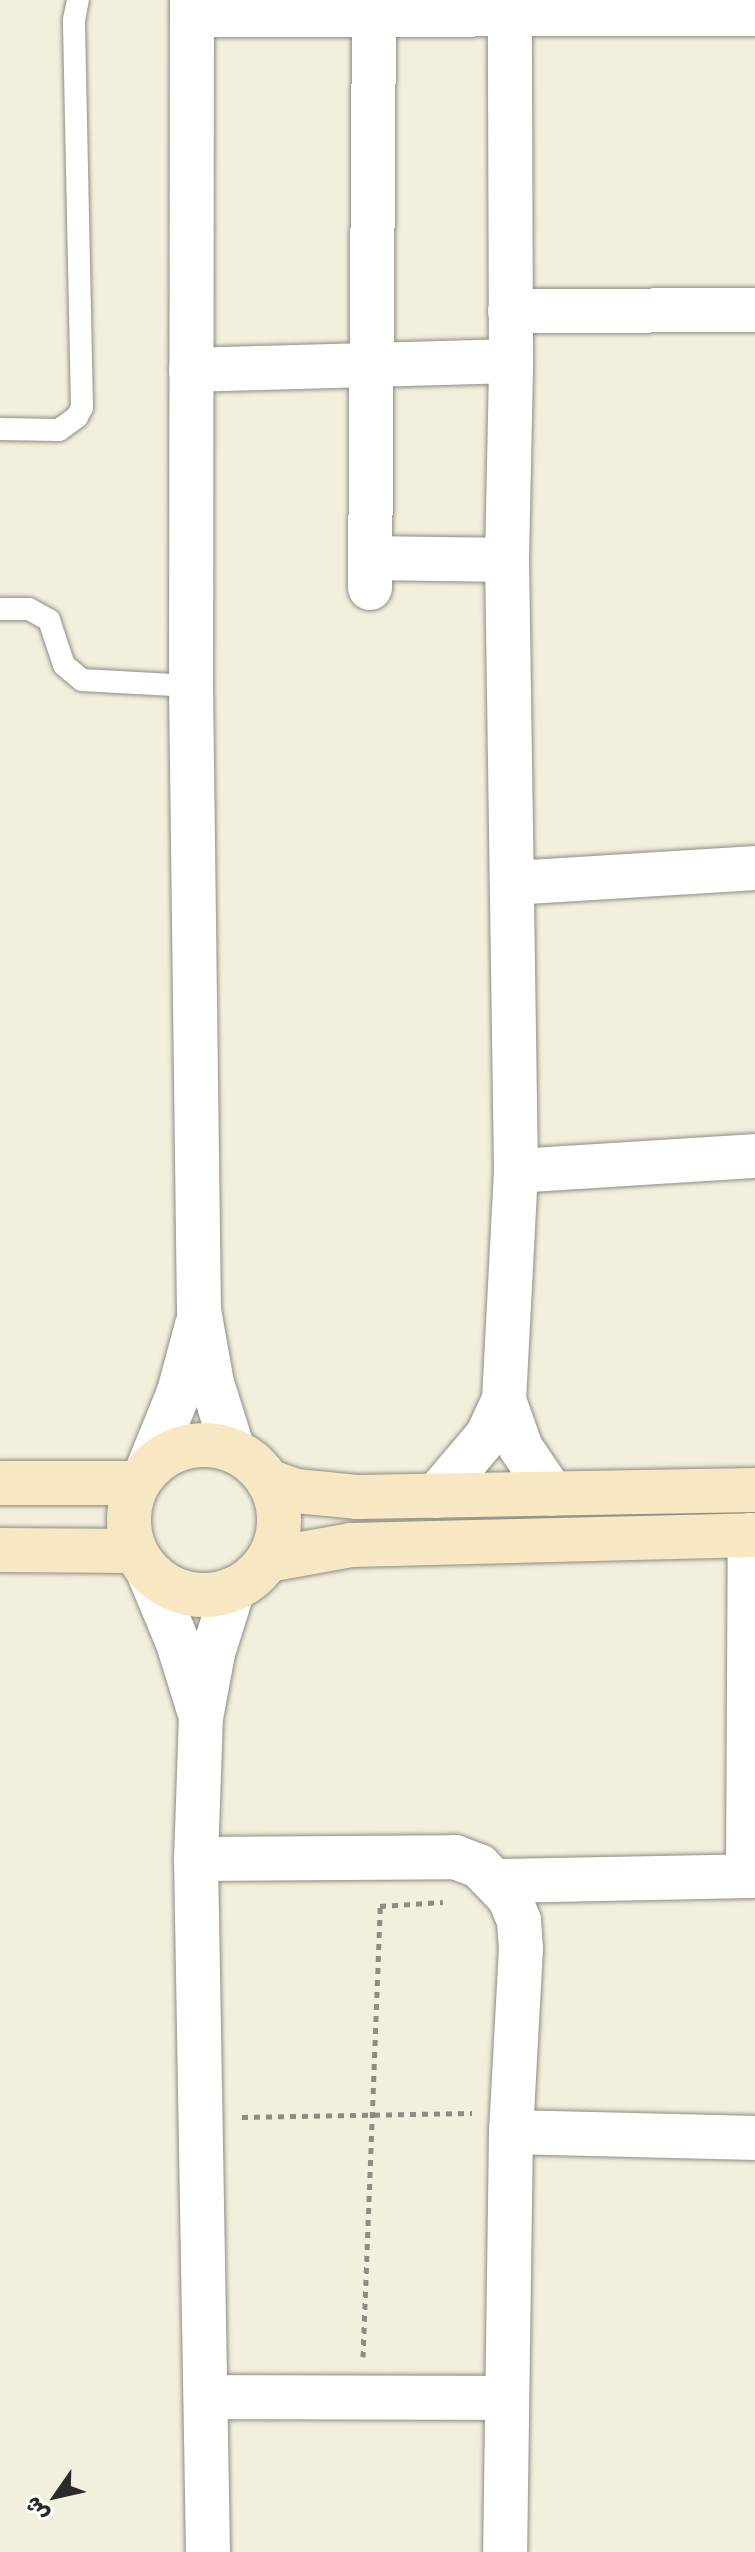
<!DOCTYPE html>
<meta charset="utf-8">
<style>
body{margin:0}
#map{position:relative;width:755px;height:2552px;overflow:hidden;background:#f2efdc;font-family:Delius,"Playpen Sans Arabic",sans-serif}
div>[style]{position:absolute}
.path>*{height:5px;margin-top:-2.5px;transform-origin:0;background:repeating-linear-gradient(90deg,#8e8d84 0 6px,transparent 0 12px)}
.roads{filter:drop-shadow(0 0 2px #8e8d84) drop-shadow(0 0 2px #8e8d84)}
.lane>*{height:22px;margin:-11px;padding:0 11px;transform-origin:11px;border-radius:11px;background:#fff}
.street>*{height:44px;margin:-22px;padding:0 22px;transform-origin:22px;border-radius:22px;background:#fff}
.secondary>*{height:44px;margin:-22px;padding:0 22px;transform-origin:22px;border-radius:22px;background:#f7e8c3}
.secondary>.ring{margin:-22px;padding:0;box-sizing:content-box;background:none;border:44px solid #f7e8c3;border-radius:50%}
span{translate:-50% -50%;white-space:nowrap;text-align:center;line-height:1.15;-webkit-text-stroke:7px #fff;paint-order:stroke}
.north{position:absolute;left:16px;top:2456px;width:80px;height:80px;-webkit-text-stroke:6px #fff;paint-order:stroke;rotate:236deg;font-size:22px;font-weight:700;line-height:32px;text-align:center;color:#2b2b2b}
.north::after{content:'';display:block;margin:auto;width:28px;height:36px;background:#2b2b2b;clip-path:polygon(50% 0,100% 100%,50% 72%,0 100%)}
</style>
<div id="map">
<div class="path">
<div style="left:242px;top:2117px;width:230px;rotate:-1deg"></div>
<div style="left:363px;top:2357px;width:451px;rotate:-87.8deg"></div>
<div style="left:380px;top:1906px;width:63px;rotate:-3.6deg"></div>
</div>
<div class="roads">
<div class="lane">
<div style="left:0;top:429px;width:59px;rotate:1deg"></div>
<div style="left:59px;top:430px;width:22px;rotate:-36deg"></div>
<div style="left:77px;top:417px;width:11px;rotate:-63deg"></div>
<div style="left:82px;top:407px;width:387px;rotate:-91.2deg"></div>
<div style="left:74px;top:20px;width:20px;rotate:-79deg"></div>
<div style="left:0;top:609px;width:29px"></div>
<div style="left:29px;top:609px;width:23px;rotate:29deg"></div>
<div style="left:49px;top:620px;width:47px;rotate:71.6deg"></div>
<div style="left:64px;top:665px;width:23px;rotate:40deg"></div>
<div style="left:82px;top:680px;width:109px;rotate:3.2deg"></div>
</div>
<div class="street">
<div style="left:192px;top:0;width:686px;rotate:90.08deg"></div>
<div style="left:191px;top:686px;width:624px;rotate:89.27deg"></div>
<div style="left:199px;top:1310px;width:74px;rotate:79.9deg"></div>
<div style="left:212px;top:1383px;width:70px;rotate:72.6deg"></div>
<div style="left:192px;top:15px;width:563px;rotate:-0.1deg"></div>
<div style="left:510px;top:311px;width:245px;rotate:-0.2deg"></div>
<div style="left:191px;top:370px;width:320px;rotate:-1.6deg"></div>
<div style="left:370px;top:558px;width:137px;rotate:0.8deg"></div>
<div style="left:370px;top:588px;width:573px;rotate:-89.6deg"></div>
<div style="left:512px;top:883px;width:243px;rotate:-3.5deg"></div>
<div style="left:516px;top:1171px;width:239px;rotate:-3.6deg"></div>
<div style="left:504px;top:1400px;width:51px;rotate:70.5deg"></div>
<div style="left:521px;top:1448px;width:55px;rotate:56deg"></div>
<div style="left:149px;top:1466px;width:80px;rotate:-67.9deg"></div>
<div style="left:179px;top:1392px;width:69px;rotate:-75deg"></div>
<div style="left:436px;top:1496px;width:79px;rotate:-49.6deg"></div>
<div style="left:487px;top:1436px;width:40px;rotate:-65deg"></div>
<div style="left:504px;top:1400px;width:229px;rotate:-87deg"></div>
<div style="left:516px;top:1171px;width:611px;rotate:-90.84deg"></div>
<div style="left:507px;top:560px;width:199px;rotate:-88.8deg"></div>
<div style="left:511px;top:361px;width:346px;rotate:-90.2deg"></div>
<div style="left:148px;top:1571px;width:78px;rotate:67.4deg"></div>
<div style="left:178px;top:1643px;width:71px;rotate:72.8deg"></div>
<div style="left:196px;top:1859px;width:259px;rotate:-0.4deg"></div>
<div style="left:455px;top:1857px;width:26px;rotate:21deg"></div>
<div style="left:479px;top:1866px;width:43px;rotate:45.9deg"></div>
<div style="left:509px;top:1897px;width:26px;rotate:67deg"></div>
<div style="left:519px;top:1921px;width:27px;rotate:86deg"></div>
<div style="left:521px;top:1948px;width:184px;rotate:93.1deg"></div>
<div style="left:511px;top:2132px;width:420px;rotate:90.8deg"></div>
<div style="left:748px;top:1876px;width:341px;rotate:-89.7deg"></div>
<div style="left:497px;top:1881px;width:258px;rotate:-1.1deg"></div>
<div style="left:511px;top:2132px;width:244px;rotate:1.4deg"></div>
<div style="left:206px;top:2397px;width:299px;rotate:0.2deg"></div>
<div style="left:208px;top:2552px;width:693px;rotate:-90.99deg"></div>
<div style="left:196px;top:1859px;width:141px;rotate:-88deg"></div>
<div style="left:201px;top:1718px;width:66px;rotate:-79.5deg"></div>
<div style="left:213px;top:1653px;width:67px;rotate:-72.6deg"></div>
</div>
<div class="secondary">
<div class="ring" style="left:129px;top:1445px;width:106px;height:106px"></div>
<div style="left:268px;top:1481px;width:30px;rotate:20deg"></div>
<div style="left:296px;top:1491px;width:61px;rotate:5.6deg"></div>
<div style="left:357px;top:1497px;width:398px;rotate:-1deg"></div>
<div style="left:0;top:1483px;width:138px"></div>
<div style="left:0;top:1550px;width:135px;rotate:0.4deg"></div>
<div style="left:268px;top:1560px;width:84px;rotate:-10.2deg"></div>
<div style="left:351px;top:1545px;width:404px;rotate:-1.4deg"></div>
</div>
</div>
<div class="north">ش</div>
</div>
